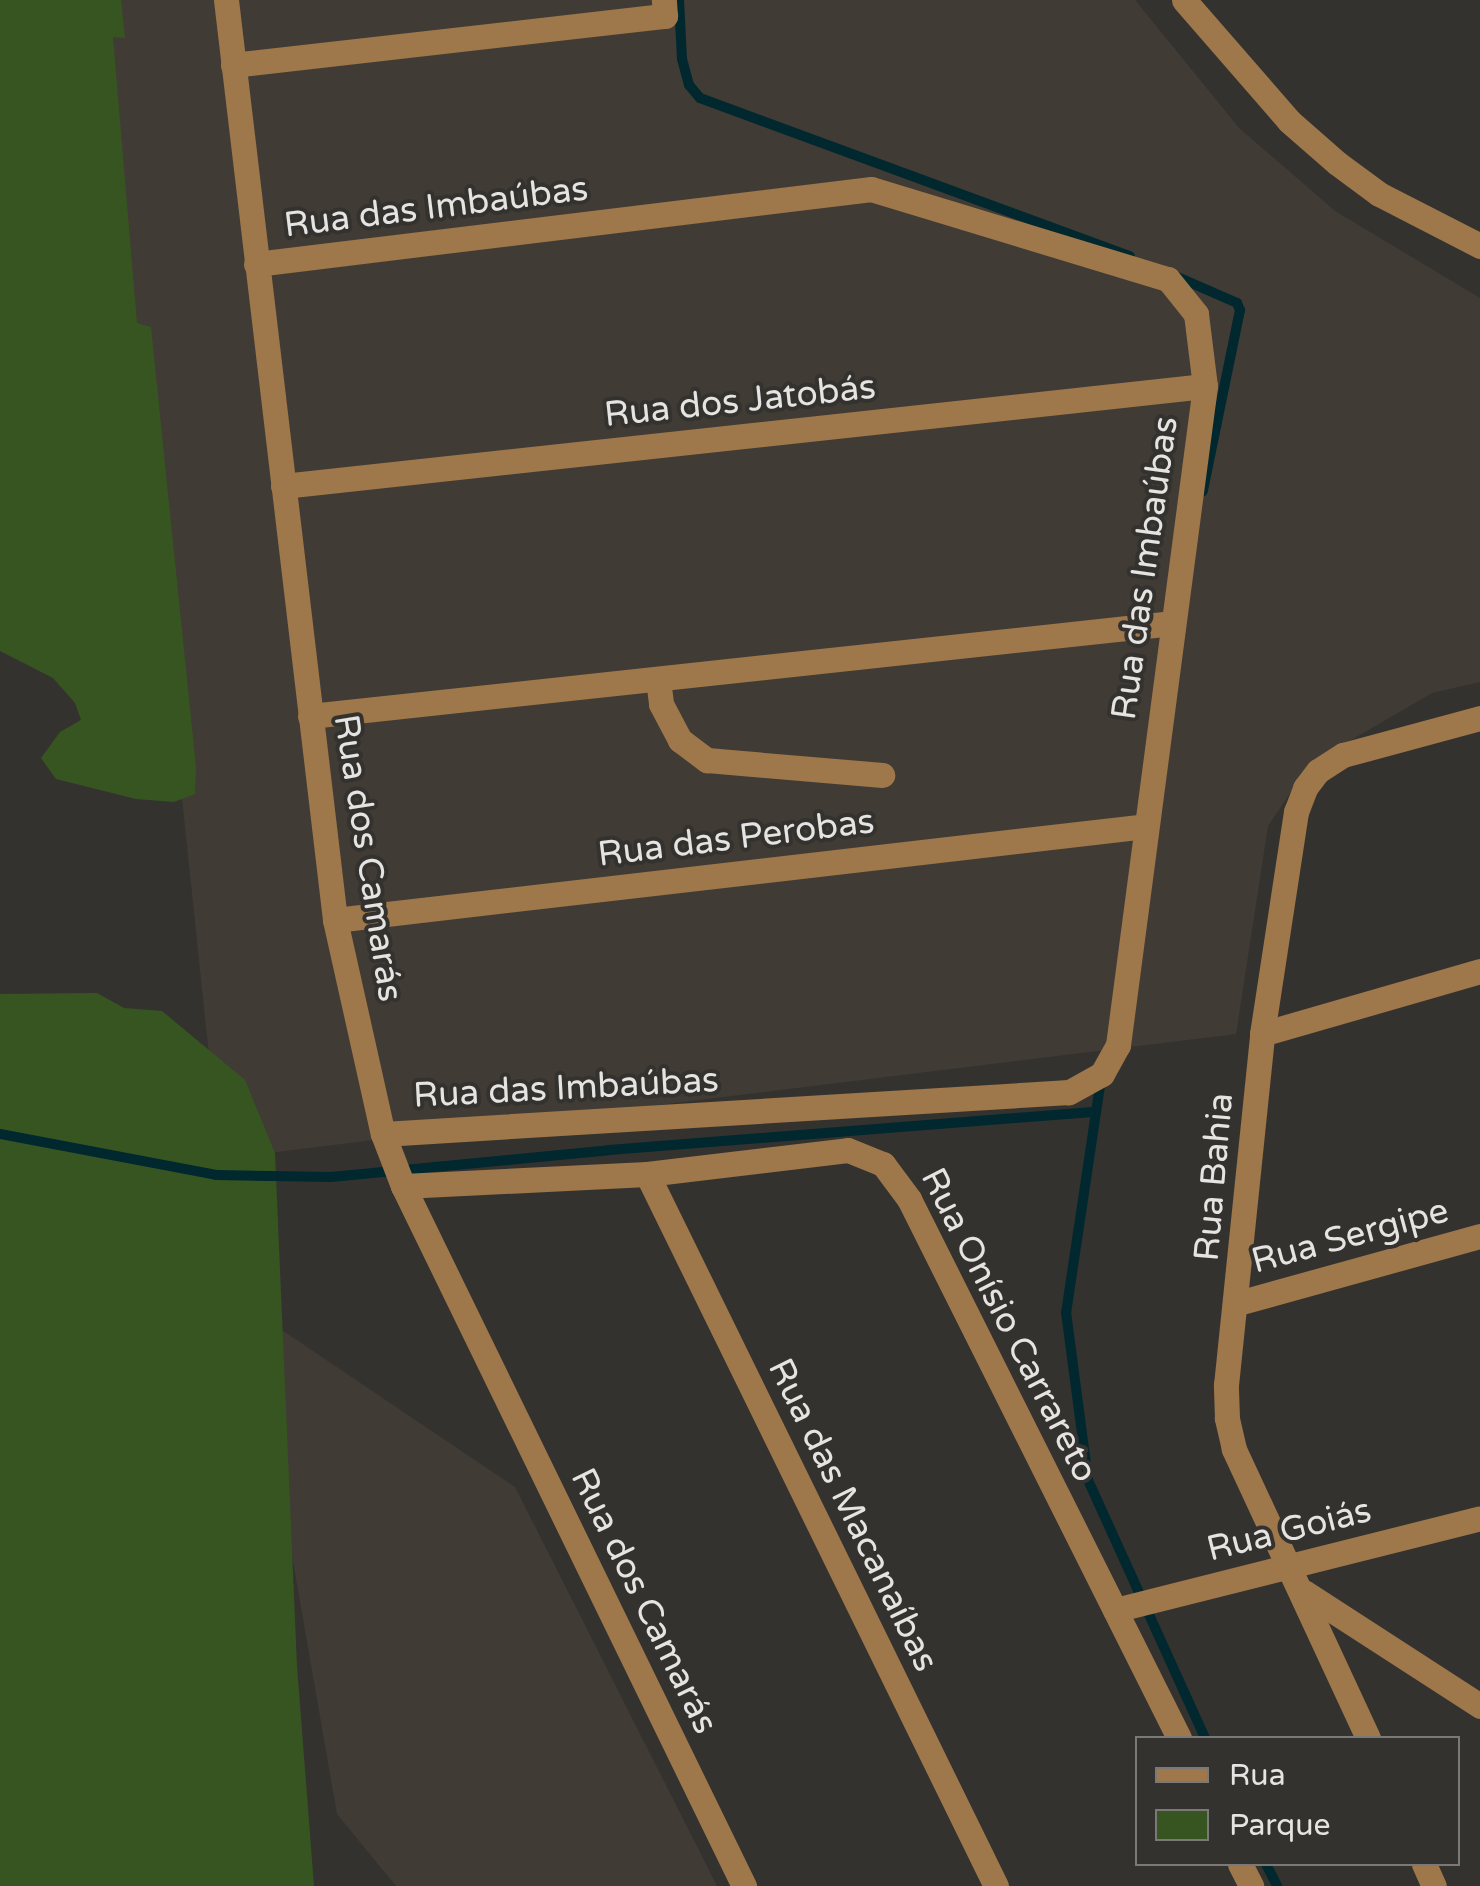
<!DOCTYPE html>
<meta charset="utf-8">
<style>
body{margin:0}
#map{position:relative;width:1480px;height:1886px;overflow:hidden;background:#34322f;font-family:"Varela Round",sans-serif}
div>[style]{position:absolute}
.built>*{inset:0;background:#403b34}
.green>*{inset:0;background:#375521}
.stream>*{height:10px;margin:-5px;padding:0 5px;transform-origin:5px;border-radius:5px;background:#00282e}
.minor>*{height:25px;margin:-12.5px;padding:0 12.5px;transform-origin:12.5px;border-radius:12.5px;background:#9e774b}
span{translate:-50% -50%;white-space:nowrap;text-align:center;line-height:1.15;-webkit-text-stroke:8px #34322f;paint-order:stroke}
.street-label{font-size:35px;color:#e5e4e2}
.legend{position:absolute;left:1135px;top:1736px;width:325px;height:130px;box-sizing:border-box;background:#34322f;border:2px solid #7b7977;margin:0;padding:12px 18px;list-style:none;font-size:30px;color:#e5e4e2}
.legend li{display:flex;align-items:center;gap:20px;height:50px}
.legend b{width:50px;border:2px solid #7b7977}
</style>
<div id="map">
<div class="built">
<div style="clip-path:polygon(98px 0,1135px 0,1239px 128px,1335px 211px,1480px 298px,1480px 682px,1432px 693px,1310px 764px,1268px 826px,1236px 1034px,220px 1159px)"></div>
<div style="clip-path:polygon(249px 1308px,515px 1487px,717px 1886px,396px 1886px,337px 1814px)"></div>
</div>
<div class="green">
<div style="clip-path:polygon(0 0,121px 0,125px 38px,113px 37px,137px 323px,151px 327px,196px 767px,195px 794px,174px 802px,136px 799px,56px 779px,41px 758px,60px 732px,81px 720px,75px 703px,53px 678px,0 651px)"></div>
<div style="clip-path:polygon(97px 993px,124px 1008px,162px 1011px,245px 1080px,275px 1153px,297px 1666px,314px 1886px,0 1886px,0 994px)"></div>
</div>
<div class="stream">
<div style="left:679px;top:0;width:59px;rotate:87.1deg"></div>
<div style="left:682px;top:59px;width:27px;rotate:75deg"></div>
<div style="left:689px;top:85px;width:17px;rotate:50deg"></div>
<div style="left:700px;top:98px;width:458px;rotate:20.2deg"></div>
<div style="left:1173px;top:275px;width:70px;rotate:23.6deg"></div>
<div style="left:1237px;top:303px;width:8px;rotate:67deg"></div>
<div style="left:1240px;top:310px;width:185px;rotate:101.6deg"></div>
<div style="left:1101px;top:1079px;width:236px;rotate:98.5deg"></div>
<div style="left:1066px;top:1312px;width:169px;rotate:82.5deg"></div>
<div style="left:1088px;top:1480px;width:283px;rotate:65.6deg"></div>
<div style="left:0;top:1134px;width:220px;rotate:10.7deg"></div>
<div style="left:216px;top:1175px;width:115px;rotate:1deg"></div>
<div style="left:331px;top:1177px;width:279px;rotate:-5.5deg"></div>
<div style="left:609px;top:1150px;width:488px;rotate:-4.5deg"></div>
<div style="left:1266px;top:1864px;width:25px;rotate:63deg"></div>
</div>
<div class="minor">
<div style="left:226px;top:0;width:926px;rotate:83.24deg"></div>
<div style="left:335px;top:920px;width:219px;rotate:77.4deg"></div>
<div style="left:383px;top:1134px;width:56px;rotate:69deg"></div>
<div style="left:403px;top:1186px;width:779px;rotate:64.03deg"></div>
<div style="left:1184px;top:0;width:160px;rotate:49deg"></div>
<div style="left:1289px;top:121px;width:64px;rotate:41.2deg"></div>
<div style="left:1337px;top:163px;width:52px;rotate:36.4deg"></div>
<div style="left:1379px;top:194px;width:114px;rotate:27.2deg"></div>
<div style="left:233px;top:65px;width:435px;rotate:-6.5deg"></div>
<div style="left:665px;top:16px;width:16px;rotate:-94deg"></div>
<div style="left:256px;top:264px;width:620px;rotate:-6.95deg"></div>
<div style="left:871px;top:189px;width:310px;rotate:16.9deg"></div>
<div style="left:1168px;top:279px;width:45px;rotate:51.3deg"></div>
<div style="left:1196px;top:314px;width:73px;rotate:82.9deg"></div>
<div style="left:1205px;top:386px;width:665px;rotate:97.52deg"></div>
<div style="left:1118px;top:1045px;width:33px;rotate:119deg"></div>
<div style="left:1102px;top:1074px;width:38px;rotate:151deg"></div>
<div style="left:1069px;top:1092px;width:687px;rotate:176.5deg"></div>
<div style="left:283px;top:486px;width:927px;rotate:-6.19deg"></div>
<div style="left:658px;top:679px;width:25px;rotate:83deg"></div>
<div style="left:661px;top:704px;width:41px;rotate:62.2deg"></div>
<div style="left:680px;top:740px;width:34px;rotate:37deg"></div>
<div style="left:707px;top:760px;width:176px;rotate:4.9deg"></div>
<div style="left:310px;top:716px;width:868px;rotate:-6.15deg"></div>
<div style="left:335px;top:920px;width:816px;rotate:-6.61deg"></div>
<div style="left:1262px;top:1034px;width:227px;rotate:-16.1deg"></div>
<div style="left:647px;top:1174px;width:793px;rotate:63.89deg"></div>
<div style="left:403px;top:1186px;width:244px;rotate:-2.8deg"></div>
<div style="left:647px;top:1174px;width:202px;rotate:-6.8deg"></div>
<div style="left:848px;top:1150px;width:38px;rotate:22deg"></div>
<div style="left:883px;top:1164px;width:44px;rotate:53.4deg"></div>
<div style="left:909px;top:1199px;width:603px;rotate:63.39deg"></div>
<div style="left:1238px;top:1303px;width:251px;rotate:-15.5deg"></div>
<div style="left:1304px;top:1592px;width:210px;rotate:32.9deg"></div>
<div style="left:1115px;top:1610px;width:376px;rotate:-14.1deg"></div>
<div style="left:1368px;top:1738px;width:319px;rotate:-114.9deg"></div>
<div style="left:1234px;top:1449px;width:32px;rotate:-103deg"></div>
<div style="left:1227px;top:1418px;width:33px;rotate:-92deg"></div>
<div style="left:1226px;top:1385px;width:353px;rotate:-84.1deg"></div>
<div style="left:1262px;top:1034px;width:225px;rotate:-81.3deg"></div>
<div style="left:1296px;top:812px;width:26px;rotate:-69deg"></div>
<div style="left:1305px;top:788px;width:21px;rotate:-53deg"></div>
<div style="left:1318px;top:771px;width:30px;rotate:-33deg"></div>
<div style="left:1343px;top:755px;width:142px;rotate:-15.1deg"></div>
<div style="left:1240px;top:1864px;width:25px;rotate:63deg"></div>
<div style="left:1424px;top:1864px;width:24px;rotate:66deg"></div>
</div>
<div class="street-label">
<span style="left:436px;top:207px;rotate:-7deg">Rua das Imbaúbas</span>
<span style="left:740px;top:401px;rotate:-6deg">Rua dos Jatobás</span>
<span style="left:1145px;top:568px;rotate:-82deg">Rua das Imbaúbas</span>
<span style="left:736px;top:838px;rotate:-7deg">Rua das Perobas</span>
<span style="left:368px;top:858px;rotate:81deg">Rua dos Camarás</span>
<span style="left:566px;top:1088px;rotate:-3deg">Rua das Imbaúbas</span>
<span style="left:1214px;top:1177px;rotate:-85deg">Rua Bahia</span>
<span style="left:1350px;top:1236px;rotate:-15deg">Rua Sergipe</span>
<span style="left:1009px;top:1325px;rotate:63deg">Rua Onísio Carrareto</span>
<span style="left:853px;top:1515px;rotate:64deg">Rua das Macanaíbas</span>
<span style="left:1289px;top:1530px;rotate:-14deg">Rua Goiás</span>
<span style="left:644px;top:1601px;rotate:64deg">Rua dos Camarás</span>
</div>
<ul class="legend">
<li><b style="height:12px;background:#9e774b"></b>Rua</li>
<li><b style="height:28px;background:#375521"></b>Parque</li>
</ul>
</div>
